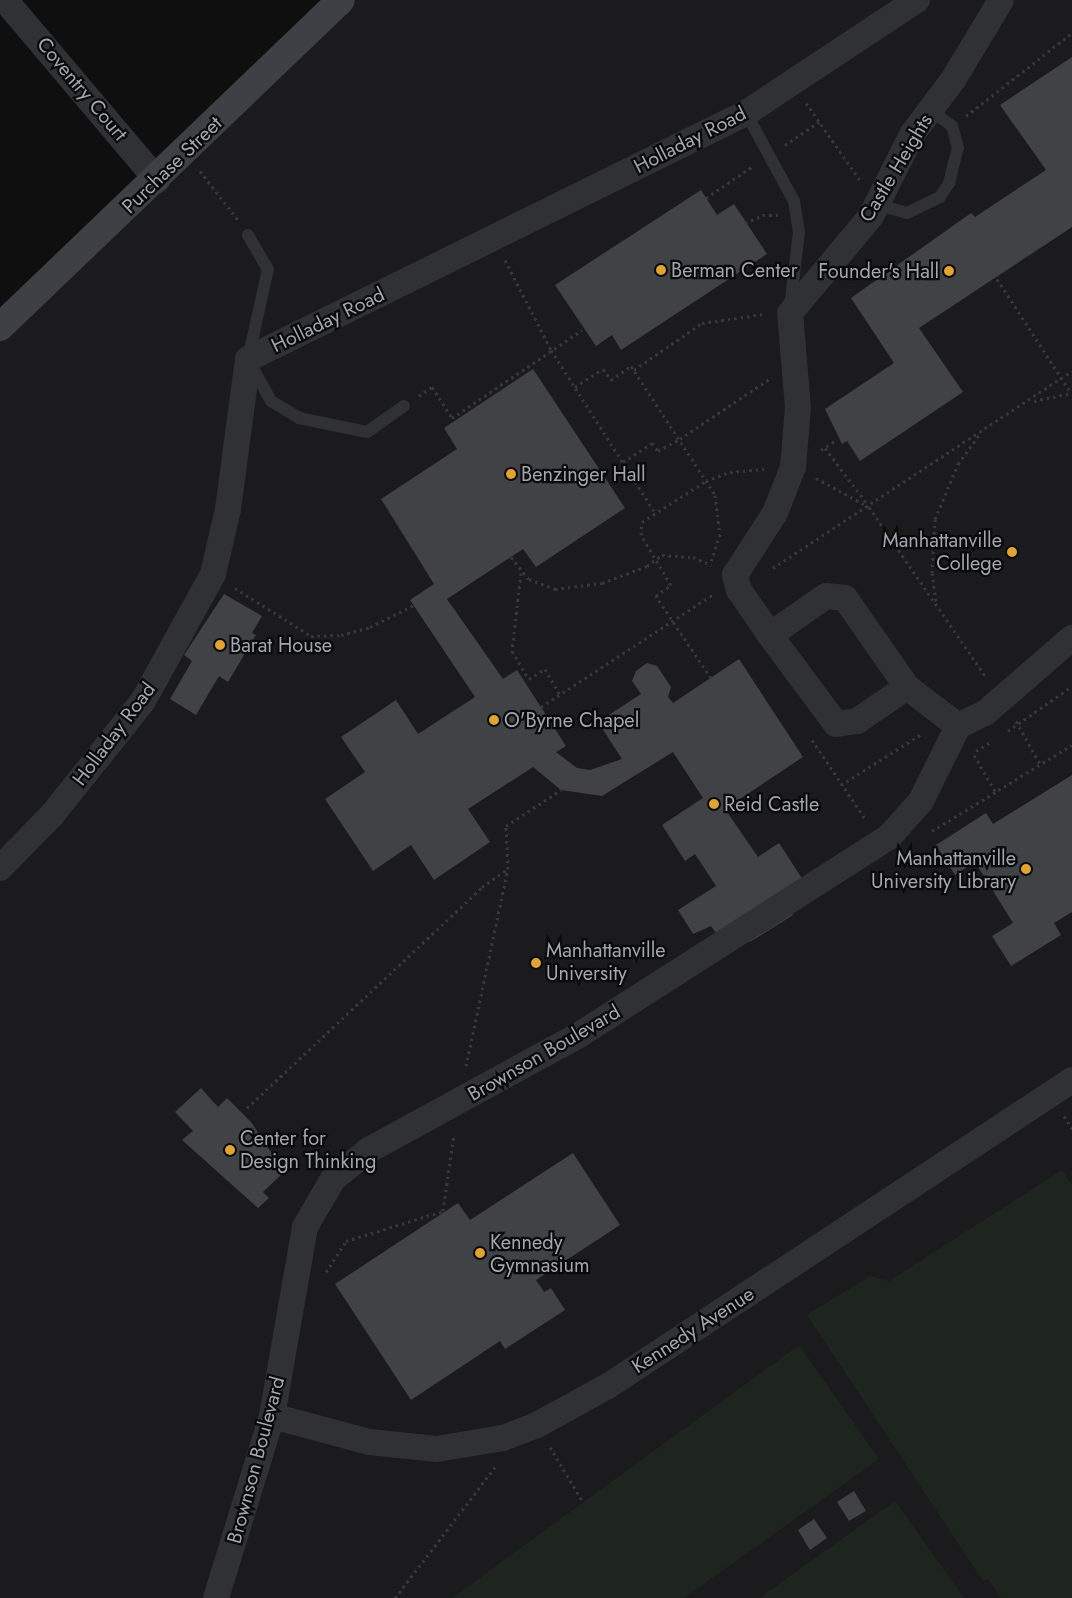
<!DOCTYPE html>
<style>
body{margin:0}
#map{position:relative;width:1072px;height:1598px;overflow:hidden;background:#0f0f10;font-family:Jost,sans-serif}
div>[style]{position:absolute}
.built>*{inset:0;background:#1b1b1d}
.green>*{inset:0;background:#1e241e}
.building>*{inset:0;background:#404246}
.path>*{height:3px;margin-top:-1.5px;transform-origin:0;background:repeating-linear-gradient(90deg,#36383c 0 2.5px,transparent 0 6.5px)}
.service>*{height:12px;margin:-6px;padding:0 6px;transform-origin:6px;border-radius:6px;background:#303135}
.minor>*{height:26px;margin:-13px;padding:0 13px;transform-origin:13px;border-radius:13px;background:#303135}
.secondary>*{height:28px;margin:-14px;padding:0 14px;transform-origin:14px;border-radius:14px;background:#3f4045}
.dots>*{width:14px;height:14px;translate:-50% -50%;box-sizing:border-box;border:2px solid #0a0a0b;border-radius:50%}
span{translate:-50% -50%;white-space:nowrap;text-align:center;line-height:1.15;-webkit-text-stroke:4.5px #0a0a0b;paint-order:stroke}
.street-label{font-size:20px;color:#a1a6b0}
.poi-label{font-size:20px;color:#a1a6b0}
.left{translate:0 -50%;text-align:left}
.right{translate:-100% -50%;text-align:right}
</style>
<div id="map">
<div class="built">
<div style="clip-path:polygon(341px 0,1072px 0,1072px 1598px,0 1598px,0 327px)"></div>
</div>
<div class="green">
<div style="clip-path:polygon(1062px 1170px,1072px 1185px,1072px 1598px,1001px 1598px,988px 1579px,983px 1581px,807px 1315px,870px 1276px,889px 1281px)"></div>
<div style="clip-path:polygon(799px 1345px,879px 1459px,684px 1598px,452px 1598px)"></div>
<div style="clip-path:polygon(895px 1501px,964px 1598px,759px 1598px)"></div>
</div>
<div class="building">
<div style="clip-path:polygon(1072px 57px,1072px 227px,919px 328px,963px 392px,860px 461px,847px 441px,842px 444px,825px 409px,894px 363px,851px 298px,971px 213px,975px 217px,1046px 170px,1000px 105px)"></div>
<div style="clip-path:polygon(701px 190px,717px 215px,734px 204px,767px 254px,621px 350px,612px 335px,596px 346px,555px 285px)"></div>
<div style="clip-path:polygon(533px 369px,625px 508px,536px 567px,523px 549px,447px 599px,503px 679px,517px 670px,566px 746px,556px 752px,577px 768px,590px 770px,622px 759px,598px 722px,641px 694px,632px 681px,636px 671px,647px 663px,657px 666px,671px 687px,668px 697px,673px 703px,739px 659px,803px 757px,725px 809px,758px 857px,779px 843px,803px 880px,780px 895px,793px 915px,750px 942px,738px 923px,718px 936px,711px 926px,693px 934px,678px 910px,716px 886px,695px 854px,685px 861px,662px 825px,703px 798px,673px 752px,602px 796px,561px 790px,533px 767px,468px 809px,490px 842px,434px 880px,411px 845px,373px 871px,325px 799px,365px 772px,341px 737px,396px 700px,418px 734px,475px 697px,410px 600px,434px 584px,381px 499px,457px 449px,444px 428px)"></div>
<div style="clip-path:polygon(224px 594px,262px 616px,252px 633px,256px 635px,228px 682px,219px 676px,196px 715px,170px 699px,192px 661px,184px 655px)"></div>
<div style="clip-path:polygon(1072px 775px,1072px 912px,1054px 923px,1061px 935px,1011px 966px,992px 936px,1013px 923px,975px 862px,955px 875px,936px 845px,986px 813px,993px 824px)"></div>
<div style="clip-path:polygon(201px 1088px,218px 1107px,227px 1098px,251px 1122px,284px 1172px,263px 1192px,269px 1198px,258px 1208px,182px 1140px,193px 1131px,175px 1112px)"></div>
<div style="clip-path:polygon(573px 1153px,620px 1225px,536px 1280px,544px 1292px,551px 1288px,565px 1310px,505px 1349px,500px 1341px,411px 1400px,335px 1284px,458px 1203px,470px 1220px)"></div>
<div style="clip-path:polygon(854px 1491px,866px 1511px,849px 1521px,837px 1502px)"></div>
<div style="clip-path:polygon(814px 1519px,827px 1538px,810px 1550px,798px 1530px)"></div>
</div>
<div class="path">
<div style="left:806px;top:103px;width:94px;rotate:55deg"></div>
<div style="left:966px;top:116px;width:135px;rotate:-38.1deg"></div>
<div style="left:785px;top:145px;width:41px;rotate:-34.1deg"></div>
<div style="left:200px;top:171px;width:62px;rotate:52.2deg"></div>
<div style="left:706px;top:198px;width:57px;rotate:-34.2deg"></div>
<div style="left:745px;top:223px;width:20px;rotate:-24deg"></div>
<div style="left:763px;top:215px;width:15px"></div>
<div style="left:505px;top:260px;width:101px;rotate:62.9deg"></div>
<div style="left:551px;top:350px;width:191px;rotate:57.4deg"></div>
<div style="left:997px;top:279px;width:136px;rotate:57deg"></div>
<div style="left:634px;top:370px;width:83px;rotate:-34.7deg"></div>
<div style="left:702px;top:323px;width:63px;rotate:-8.3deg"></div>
<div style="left:575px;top:387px;width:33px;rotate:-33deg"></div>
<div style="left:603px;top:369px;width:14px;rotate:54deg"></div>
<div style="left:611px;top:380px;width:24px;rotate:-35deg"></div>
<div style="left:631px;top:366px;width:154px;rotate:56.9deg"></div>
<div style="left:715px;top:495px;width:39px;rotate:83deg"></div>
<div style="left:720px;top:534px;width:28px;rotate:108deg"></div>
<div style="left:419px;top:396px;width:16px;rotate:-35deg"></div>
<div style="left:432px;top:387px;width:37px;rotate:57deg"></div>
<div style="left:452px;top:418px;width:157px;rotate:-34.1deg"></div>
<div style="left:1034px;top:401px;width:38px;rotate:-12deg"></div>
<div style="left:825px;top:448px;width:71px;rotate:53deg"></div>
<div style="left:821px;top:450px;width:17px;rotate:-33deg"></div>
<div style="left:623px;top:462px;width:35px;rotate:-33deg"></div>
<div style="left:652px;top:443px;width:10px;rotate:53deg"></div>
<div style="left:658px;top:451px;width:25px;rotate:-29deg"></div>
<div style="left:680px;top:439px;width:107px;rotate:-34deg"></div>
<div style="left:816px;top:478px;width:60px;rotate:28.7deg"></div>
<div style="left:869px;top:507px;width:206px;rotate:55.5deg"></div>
<div style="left:511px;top:557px;width:28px;rotate:51deg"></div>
<div style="left:529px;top:579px;width:28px;rotate:21deg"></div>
<div style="left:555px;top:589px;width:47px;rotate:-7.3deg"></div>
<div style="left:602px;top:583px;width:48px;rotate:-20.7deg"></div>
<div style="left:647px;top:566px;width:19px;rotate:-36deg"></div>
<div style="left:662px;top:555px;width:31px;rotate:4deg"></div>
<div style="left:693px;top:557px;width:20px;rotate:24deg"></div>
<div style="left:773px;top:568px;width:358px;rotate:-33.4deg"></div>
<div style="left:521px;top:573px;width:79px;rotate:96.6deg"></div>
<div style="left:512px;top:651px;width:33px;rotate:59deg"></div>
<div style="left:529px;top:679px;width:19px;rotate:-32deg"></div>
<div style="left:545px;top:669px;width:30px;rotate:60deg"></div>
<div style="left:235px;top:588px;width:90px;rotate:32.3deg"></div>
<div style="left:311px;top:636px;width:30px;rotate:-2deg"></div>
<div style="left:341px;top:635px;width:30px;rotate:-15deg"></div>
<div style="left:370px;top:627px;width:49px;rotate:-26.6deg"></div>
<div style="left:936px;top:601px;width:28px;rotate:-98deg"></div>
<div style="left:932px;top:573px;width:54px;rotate:-86.8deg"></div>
<div style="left:935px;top:519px;width:60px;rotate:-67.3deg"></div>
<div style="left:958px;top:464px;width:39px;rotate:-54deg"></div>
<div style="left:711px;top:678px;width:99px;rotate:-123.9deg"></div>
<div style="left:656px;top:596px;width:19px;rotate:-36deg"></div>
<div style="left:671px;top:585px;width:58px;rotate:-121deg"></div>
<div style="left:641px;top:535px;width:13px;rotate:-86deg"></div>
<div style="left:642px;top:522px;width:76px;rotate:-32.6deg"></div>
<div style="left:706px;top:481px;width:26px;rotate:-21deg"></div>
<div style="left:730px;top:472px;width:34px;rotate:-5deg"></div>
<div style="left:541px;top:707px;width:207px;rotate:-33.2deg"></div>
<div style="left:1016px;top:721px;width:49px;rotate:60.8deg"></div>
<div style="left:1008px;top:731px;width:78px;rotate:-35.1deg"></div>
<div style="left:812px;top:740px;width:97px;rotate:56deg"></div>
<div style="left:976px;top:751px;width:19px;rotate:-32deg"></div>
<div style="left:974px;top:755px;width:42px;rotate:59.7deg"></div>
<div style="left:841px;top:785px;width:97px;rotate:-32.4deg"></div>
<div style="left:932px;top:831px;width:164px;rotate:-31.6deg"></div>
<div style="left:466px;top:1066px;width:201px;rotate:-78deg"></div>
<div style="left:247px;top:1108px;width:323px;rotate:-43.2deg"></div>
<div style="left:482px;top:887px;width:32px;rotate:-35deg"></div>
<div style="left:508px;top:869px;width:43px;rotate:-92.7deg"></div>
<div style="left:506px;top:826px;width:66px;rotate:-33.2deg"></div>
<div style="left:1064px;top:1116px;width:15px;rotate:58deg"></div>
<div style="left:326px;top:1272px;width:37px;rotate:-57deg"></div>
<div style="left:346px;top:1241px;width:102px;rotate:-17.2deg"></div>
<div style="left:443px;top:1211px;width:78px;rotate:-81.9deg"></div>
<div style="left:550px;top:1447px;width:64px;rotate:59deg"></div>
<div style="left:395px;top:1598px;width:166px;rotate:-52.6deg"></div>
</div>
<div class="service">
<div style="left:746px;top:113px;width:100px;rotate:61.4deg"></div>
<div style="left:794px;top:201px;width:31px;rotate:81deg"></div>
<div style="left:799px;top:232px;width:77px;rotate:96.8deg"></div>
<div style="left:878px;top:205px;width:30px;rotate:15deg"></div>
<div style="left:907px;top:213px;width:37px;rotate:-26deg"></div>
<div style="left:940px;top:197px;width:17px;rotate:-57deg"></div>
<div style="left:949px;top:183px;width:36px;rotate:-76deg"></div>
<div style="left:958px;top:148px;width:23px;rotate:-105deg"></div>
<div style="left:952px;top:126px;width:27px;rotate:-144deg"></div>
<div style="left:248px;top:235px;width:39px;rotate:60deg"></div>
<div style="left:268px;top:269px;width:92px;rotate:102.5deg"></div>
<div style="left:248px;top:359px;width:48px;rotate:61.3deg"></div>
<div style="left:271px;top:401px;width:33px;rotate:31deg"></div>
<div style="left:299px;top:418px;width:69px;rotate:11.6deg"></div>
<div style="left:367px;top:432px;width:45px;rotate:-35.1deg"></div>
</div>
<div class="minor">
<div style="left:5px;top:0;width:236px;rotate:49.8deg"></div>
<div style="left:770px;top:635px;width:68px;rotate:-34.9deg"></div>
<div style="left:826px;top:596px;width:19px;rotate:6deg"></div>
<div style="left:845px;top:598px;width:108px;rotate:55.1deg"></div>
<div style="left:907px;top:687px;width:64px;rotate:37.4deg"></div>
<div style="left:907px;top:687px;width:60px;rotate:145.8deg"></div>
<div style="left:857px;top:721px;width:21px;rotate:172deg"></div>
<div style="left:836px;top:724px;width:111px;rotate:-126.6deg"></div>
<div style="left:770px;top:635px;width:55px;rotate:-124.6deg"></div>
<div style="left:739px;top:590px;width:16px;rotate:-105deg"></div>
<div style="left:735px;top:575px;width:74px;rotate:-57.2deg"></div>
<div style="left:775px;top:513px;width:49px;rotate:-68.6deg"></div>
<div style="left:793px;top:467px;width:59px;rotate:-85.2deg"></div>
<div style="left:798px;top:408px;width:95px;rotate:-94.8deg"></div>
<div style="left:790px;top:313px;width:126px;rotate:-50.1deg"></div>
<div style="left:871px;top:216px;width:93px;rotate:-63.2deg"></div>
<div style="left:913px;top:133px;width:66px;rotate:-53deg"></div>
<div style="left:953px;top:80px;width:93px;rotate:-59deg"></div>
<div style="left:0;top:868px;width:74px;rotate:-45.5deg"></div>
<div style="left:52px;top:815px;width:146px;rotate:-51.4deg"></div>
<div style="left:143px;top:701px;width:145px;rotate:-61.1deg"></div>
<div style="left:213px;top:574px;width:67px;rotate:-77deg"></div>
<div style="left:228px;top:509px;width:151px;rotate:-82.4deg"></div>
<div style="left:248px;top:359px;width:555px;rotate:-26.29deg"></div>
<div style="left:746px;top:113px;width:205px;rotate:-33.5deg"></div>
<div style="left:272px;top:1416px;width:101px;rotate:14.9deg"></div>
<div style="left:370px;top:1442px;width:67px;rotate:6deg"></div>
<div style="left:437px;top:1449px;width:67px;rotate:-9.5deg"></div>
<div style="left:503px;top:1438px;width:36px;rotate:-21deg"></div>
<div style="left:537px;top:1425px;width:81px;rotate:-28.8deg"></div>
<div style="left:608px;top:1386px;width:556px;rotate:-33.4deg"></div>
<div style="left:216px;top:1598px;width:190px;rotate:-72.9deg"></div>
<div style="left:272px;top:1416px;width:192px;rotate:-80.1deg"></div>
<div style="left:305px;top:1227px;width:56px;rotate:-59.7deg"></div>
<div style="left:333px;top:1179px;width:46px;rotate:-38.9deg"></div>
<div style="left:369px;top:1150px;width:239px;rotate:-28.7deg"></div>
<div style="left:579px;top:1035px;width:368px;rotate:-32.6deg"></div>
<div style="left:889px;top:837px;width:48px;rotate:-48.4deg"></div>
<div style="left:921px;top:801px;width:84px;rotate:-63.7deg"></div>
<div style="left:958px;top:726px;width:30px;rotate:-26deg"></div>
<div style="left:985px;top:713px;width:115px;rotate:-40.8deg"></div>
</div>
<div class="secondary">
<div style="left:0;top:327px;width:472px;rotate:-43.8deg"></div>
</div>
<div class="dots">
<div style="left:661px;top:270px;background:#e0a337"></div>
<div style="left:949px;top:271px;background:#e0a337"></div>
<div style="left:511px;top:474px;background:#e0a337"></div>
<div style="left:1012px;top:552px;background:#e0a337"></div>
<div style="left:220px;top:645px;background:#e0a337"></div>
<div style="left:494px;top:720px;background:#e0a337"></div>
<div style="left:714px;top:804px;background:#e0a337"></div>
<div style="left:1026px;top:869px;background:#e0a337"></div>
<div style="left:536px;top:963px;background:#e0a337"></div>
<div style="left:230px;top:1150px;background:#e0a337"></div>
<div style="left:480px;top:1253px;background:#e0a337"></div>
</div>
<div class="street-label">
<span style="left:82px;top:89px;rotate:50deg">Coventry Court</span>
<span style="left:690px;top:140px;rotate:-27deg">Holladay Road</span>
<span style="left:172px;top:165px;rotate:-44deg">Purchase Street</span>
<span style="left:896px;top:168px;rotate:-59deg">Castle Heights</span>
<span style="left:328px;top:320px;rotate:-26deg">Holladay Road</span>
<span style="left:114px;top:734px;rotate:-53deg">Holladay Road</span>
<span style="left:544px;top:1053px;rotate:-30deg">Brownson Boulevard</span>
<span style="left:693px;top:1330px;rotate:-33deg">Kennedy Avenue</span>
<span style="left:256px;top:1460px;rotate:-75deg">Brownson Boulevard</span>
</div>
<div class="poi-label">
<span class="left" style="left:671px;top:270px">Berman Center</span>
<span class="right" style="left:939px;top:271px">Founder's Hall</span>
<span class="left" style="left:521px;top:474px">Benzinger Hall</span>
<span class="right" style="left:1002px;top:552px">Manhattanville<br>College</span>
<span class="left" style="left:230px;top:645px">Barat House</span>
<span class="left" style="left:504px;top:720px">O'Byrne Chapel</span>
<span class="left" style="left:724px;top:804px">Reid Castle</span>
<span class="right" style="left:1016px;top:870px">Manhattanville<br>University Library</span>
<span class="left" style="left:546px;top:962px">Manhattanville<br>University</span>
<span class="left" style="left:240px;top:1150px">Center for<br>Design Thinking</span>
<span class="left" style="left:490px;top:1254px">Kennedy<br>Gymnasium</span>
</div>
</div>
